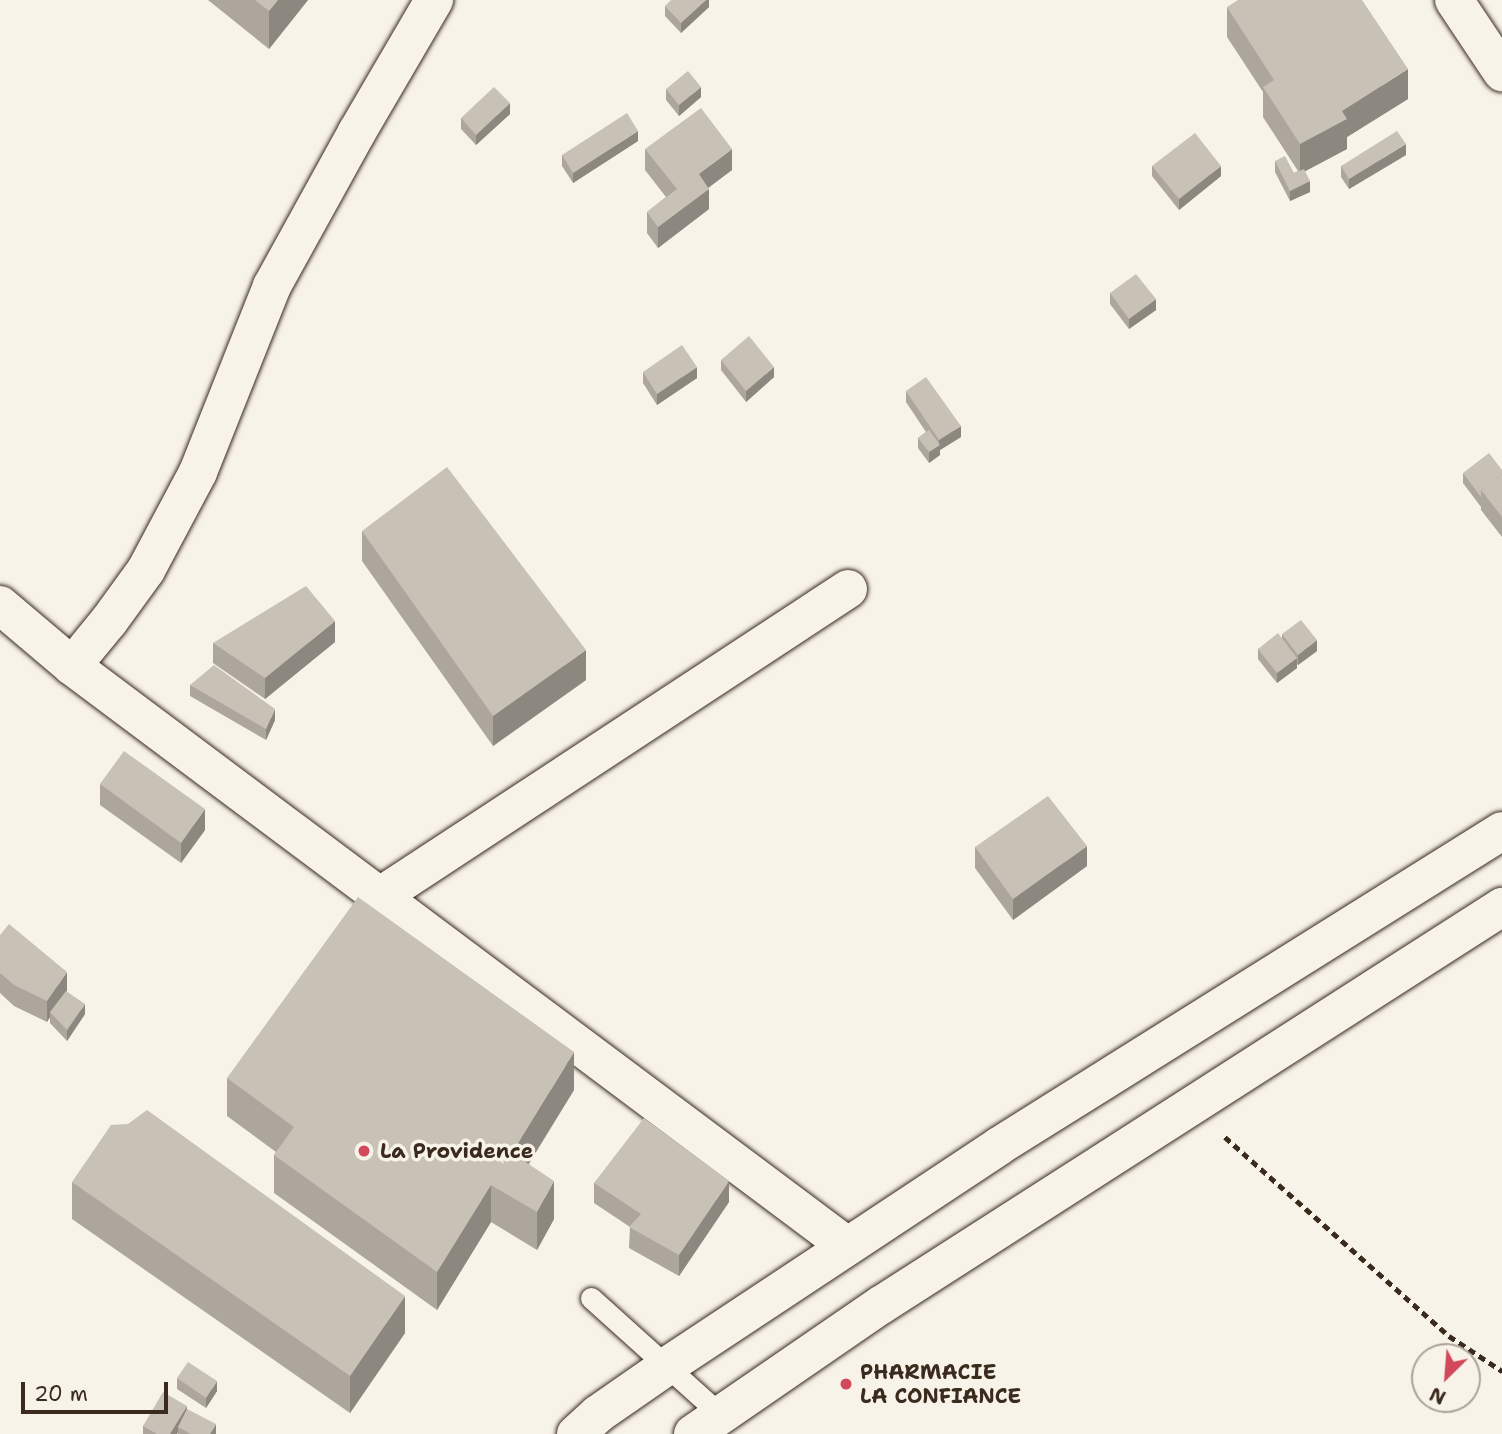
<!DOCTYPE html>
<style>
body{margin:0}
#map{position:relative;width:1502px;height:1434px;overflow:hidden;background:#f7f3e8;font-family:"Shantell Sans",sans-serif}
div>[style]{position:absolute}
.path>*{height:4.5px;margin-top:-2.25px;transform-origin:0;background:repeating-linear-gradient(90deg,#3b2a1e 0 7px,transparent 0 12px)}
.roads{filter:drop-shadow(0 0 2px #3b2a1e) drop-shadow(0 0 2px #3b2a1e)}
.service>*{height:21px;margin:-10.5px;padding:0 10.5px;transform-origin:10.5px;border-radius:10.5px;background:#f7f3e8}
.minor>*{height:38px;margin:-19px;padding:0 19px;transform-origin:19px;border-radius:19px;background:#f7f3e8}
.tertiary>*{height:38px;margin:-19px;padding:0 19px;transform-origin:19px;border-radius:19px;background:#f7f3e8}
.wall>*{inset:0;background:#aca69d}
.shaded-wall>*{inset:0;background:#8c877f}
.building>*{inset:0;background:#c8c1b6}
.dots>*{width:19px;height:19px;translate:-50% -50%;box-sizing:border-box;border:4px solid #f7f3e8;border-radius:50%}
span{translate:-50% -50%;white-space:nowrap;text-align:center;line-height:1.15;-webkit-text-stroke:7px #f7f3e8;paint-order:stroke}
.poi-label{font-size:21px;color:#3b2a1e;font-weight:700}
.left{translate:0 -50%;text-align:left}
.north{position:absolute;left:1411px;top:1343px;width:70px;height:70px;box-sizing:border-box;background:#f7f3e8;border:2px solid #aca397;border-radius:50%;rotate:205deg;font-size:19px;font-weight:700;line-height:28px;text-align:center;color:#3b2a1e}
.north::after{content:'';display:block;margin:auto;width:24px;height:32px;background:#d1495b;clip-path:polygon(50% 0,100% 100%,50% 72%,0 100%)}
.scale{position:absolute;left:21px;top:1382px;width:147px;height:32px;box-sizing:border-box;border:4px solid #3b2a1e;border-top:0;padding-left:9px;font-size:21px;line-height:24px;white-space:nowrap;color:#3b2a1e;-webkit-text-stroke:5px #f7f3e8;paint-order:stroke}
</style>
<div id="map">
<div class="path">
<div style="left:1225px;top:1137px;width:300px;rotate:41.6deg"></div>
<div style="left:1449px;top:1336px;width:64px;rotate:33.4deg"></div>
</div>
<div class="roads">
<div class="service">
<div style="left:591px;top:1298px;width:173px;rotate:42deg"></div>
</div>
<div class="minor">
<div style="left:1454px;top:0;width:87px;rotate:56.3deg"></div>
<div style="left:0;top:605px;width:94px;rotate:40.3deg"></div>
<div style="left:72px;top:666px;width:968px;rotate:36.81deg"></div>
<div style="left:72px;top:666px;width:58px;rotate:-50.6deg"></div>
<div style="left:109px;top:621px;width:63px;rotate:-54deg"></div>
<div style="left:146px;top:570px;width:111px;rotate:-62deg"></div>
<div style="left:198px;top:472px;width:200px;rotate:-68.3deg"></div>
<div style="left:272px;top:286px;width:176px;rotate:-61.1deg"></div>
<div style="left:357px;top:132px;width:153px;rotate:-59.7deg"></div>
<div style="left:379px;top:897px;width:561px;rotate:-33.29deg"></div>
</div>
<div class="tertiary">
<div style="left:576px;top:1434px;width:30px;rotate:-42deg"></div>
<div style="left:598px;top:1414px;width:84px;rotate:-34.8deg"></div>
<div style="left:667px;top:1366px;width:398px;rotate:-33.5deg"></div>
<div style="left:999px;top:1146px;width:593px;rotate:-32.06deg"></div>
<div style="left:693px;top:1434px;width:228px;rotate:-34.5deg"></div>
<div style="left:881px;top:1305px;width:738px;rotate:-32.66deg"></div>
</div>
</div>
<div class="wall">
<div style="clip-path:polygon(208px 0,308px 0,269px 49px)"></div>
<div style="clip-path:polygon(709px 0,709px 7px,681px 33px,665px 16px,665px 6px)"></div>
<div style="clip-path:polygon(1227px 7px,1408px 99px,1347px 137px,1347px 149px,1305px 171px,1310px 192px,1290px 201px,1275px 172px,1275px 161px,1294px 173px,1298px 171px,1263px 117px,1263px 92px,1227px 37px)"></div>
<div style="clip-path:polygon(666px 89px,701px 97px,679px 116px,666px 100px)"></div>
<div style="clip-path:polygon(510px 114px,476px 145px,461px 129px,461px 118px)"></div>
<div style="clip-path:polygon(638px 141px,573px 183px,562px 166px,562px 155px)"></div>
<div style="clip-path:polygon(645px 149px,732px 170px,708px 187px,709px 209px,658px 248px,647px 233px,647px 212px,666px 197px,645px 170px)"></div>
<div style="clip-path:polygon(1406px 155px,1349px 189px,1341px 177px,1341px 166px)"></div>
<div style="clip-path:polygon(1152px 166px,1221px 176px,1179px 210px,1152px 176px)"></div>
<div style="clip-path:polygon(1110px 293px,1156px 310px,1129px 329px,1110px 304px)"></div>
<div style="clip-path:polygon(721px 360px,774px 377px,746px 402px,721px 370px)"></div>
<div style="clip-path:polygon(643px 372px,697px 378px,657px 405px,643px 383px)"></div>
<div style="clip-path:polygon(906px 391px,961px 437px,940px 450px,940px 455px,929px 463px,918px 448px,918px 438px,926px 432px,906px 402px)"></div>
<div style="clip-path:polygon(1502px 470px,1502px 537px,1481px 510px,1481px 507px,1463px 483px,1463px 473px)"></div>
<div style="clip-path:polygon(362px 531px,586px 680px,493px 746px,362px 561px)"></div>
<div style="clip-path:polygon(1282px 634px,1317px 651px,1298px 665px,1297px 664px,1297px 668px,1277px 683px,1258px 659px,1258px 649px,1282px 638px)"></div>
<div style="clip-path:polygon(335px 642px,265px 699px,213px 663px,213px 643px)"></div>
<div style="clip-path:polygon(190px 685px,275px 720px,266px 740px,190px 696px)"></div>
<div style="clip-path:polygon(100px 784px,205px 830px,181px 863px,100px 805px)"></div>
<div style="clip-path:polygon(975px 847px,1087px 866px,1013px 920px,975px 868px)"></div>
<div style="clip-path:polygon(0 935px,67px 992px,85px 1014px,67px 1041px,50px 1023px,50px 1017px,47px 1022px,14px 1006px,0 993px)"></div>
<div style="clip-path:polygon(227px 1078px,574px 1090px,529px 1164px,554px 1219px,537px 1250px,491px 1222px,437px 1310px,274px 1193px,274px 1155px,276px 1152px,227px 1116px)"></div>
<div style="clip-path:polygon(72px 1182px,405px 1333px,350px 1413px,72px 1219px)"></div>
<div style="clip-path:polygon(594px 1183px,729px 1202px,679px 1276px,629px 1248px,630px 1227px,594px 1203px)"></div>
<div style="clip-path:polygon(177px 1378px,217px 1391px,206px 1408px,177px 1389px)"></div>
<div style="clip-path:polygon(187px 1410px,216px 1434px,178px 1434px,178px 1432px,177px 1434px,143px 1434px,143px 1426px)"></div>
</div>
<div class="shaded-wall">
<div style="clip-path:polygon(278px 0,308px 0,269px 49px,269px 11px)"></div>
<div style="clip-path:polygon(706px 0,709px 0,709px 7px,681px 33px,681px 23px)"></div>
<div style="clip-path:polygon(1408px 69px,1408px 99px,1347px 137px,1347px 149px,1300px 174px,1300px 144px,1342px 111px)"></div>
<div style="clip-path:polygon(701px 87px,701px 97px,679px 116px,679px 105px)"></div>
<div style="clip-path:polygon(510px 103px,510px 114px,476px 145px,476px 135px)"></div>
<div style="clip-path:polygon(638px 131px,638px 141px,573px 183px,573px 173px)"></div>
<div style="clip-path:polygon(1406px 144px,1406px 155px,1349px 189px,1349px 179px)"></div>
<div style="clip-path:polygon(732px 149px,732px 170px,699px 195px,699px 174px)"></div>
<div style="clip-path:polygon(1221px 166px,1221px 176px,1179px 210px,1179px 199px)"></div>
<div style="clip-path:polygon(1310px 181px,1310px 192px,1290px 201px,1290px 191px)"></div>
<div style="clip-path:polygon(709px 189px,709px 209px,658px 248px,658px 227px)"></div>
<div style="clip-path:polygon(1156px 299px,1156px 310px,1129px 329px,1129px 319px)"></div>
<div style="clip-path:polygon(697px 367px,697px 378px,657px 405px,657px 394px)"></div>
<div style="clip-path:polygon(774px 367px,774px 377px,746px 402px,746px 391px)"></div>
<div style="clip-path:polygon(961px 426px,961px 437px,940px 450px,940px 455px,929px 463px,929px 452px,939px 445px,939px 440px)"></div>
<div style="clip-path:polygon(335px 621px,335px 642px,265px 699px,265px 678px)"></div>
<div style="clip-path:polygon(1317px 640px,1317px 651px,1298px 665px,1298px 655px)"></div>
<div style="clip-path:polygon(586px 650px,586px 680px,493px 746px,493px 716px)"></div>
<div style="clip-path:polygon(1297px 658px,1297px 668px,1277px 683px,1277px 673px)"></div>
<div style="clip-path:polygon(275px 709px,275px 720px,266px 740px,266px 729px)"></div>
<div style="clip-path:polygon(205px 809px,205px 830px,181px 863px,181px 843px)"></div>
<div style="clip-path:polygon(1087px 846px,1087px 866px,1013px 920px,1013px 899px)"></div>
<div style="clip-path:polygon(67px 972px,67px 993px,50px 1012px,50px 1017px,47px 1022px,47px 1001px)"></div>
<div style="clip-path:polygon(85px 1004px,85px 1014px,67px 1041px,67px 1030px)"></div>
<div style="clip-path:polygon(574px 1052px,574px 1090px,512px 1190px,512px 1153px)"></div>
<div style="clip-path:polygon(554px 1181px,554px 1219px,537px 1250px,537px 1212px)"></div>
<div style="clip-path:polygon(729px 1181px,729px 1202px,679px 1276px,679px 1255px)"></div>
<div style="clip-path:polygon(491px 1185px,491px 1222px,437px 1310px,437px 1272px)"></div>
<div style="clip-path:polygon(405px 1296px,405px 1333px,350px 1413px,350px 1376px)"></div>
<div style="clip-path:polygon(217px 1381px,217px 1391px,206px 1408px,206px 1398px)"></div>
<div style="clip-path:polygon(187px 1406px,187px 1417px,178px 1427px,178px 1432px,177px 1434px,170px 1434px)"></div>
<div style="clip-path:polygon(216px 1424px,216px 1434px,210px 1434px)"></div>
</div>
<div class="building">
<div style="clip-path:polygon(255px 0,278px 0,269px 11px)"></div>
<div style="clip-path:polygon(671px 0,706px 0,681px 23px,665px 6px)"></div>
<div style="clip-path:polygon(1238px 0,1362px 0,1408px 69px,1342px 111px,1347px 119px,1300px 144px,1263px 87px,1274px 80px,1227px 7px)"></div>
<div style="clip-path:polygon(688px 71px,701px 87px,679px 105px,666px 89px)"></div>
<div style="clip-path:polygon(494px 87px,510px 103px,476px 135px,461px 118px)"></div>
<div style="clip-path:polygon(701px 108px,732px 149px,699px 174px,709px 189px,658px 227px,647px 212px,677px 189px,645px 149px)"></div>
<div style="clip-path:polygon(627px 113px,638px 131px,573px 173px,562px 155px)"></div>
<div style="clip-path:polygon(1397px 131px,1406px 144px,1349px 179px,1341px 166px)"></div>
<div style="clip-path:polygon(1195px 133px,1221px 166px,1179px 199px,1152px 166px)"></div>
<div style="clip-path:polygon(1285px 156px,1294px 173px,1304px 169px,1310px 181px,1290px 191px,1275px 161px)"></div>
<div style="clip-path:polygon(1136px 274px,1156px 299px,1129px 319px,1110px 293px)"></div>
<div style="clip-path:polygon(749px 336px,774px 367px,746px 391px,721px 360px)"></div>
<div style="clip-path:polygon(682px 345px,697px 367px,657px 394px,643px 372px)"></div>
<div style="clip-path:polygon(926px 377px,961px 426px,939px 440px,906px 391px)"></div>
<div style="clip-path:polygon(929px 430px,940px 445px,929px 452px,918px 438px)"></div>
<div style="clip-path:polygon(1489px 453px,1502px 470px,1502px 474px,1481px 490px,1481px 497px,1463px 473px)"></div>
<div style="clip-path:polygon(447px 467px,586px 650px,493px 716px,362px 531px)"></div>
<div style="clip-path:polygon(1502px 474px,1502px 517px,1481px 490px)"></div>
<div style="clip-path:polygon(306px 586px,335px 621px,265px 678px,213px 643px)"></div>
<div style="clip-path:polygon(1301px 620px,1317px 640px,1298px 655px,1282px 634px)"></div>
<div style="clip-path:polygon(1278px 633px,1297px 658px,1277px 673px,1258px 649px)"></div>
<div style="clip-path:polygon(214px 665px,275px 709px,266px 729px,190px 685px)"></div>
<div style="clip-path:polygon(124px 751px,205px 809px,181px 843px,100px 784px)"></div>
<div style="clip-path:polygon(1048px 796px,1087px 846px,1013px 899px,975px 847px)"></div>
<div style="clip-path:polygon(358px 897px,574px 1052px,512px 1153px,554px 1181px,537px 1212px,491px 1185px,437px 1272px,274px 1155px,294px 1127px,227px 1078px)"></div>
<div style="clip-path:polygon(9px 924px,67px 972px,47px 1001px,14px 985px,0 973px,0 935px)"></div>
<div style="clip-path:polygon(66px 991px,85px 1004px,67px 1030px,50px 1012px)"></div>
<div style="clip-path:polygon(147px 1110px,405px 1296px,350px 1376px,72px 1182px,111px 1125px,128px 1124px)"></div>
<div style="clip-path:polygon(644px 1118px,729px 1181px,679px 1255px,629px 1227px,641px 1214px,594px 1183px)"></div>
<div style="clip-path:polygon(188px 1362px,217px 1381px,206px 1398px,177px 1378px)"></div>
<div style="clip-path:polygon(163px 1392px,187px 1406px,170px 1434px,157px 1434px,143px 1426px)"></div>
<div style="clip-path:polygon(187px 1409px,216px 1424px,210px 1434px,191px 1434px,178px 1427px)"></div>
</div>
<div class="dots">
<div style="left:364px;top:1151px;background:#d1495b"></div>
<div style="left:846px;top:1384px;background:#d1495b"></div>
</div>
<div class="poi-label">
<span class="left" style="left:380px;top:1151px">La Providence</span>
<span class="left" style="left:860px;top:1384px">PHARMACIE<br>LA CONFIANCE</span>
</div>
<div class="north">N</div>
<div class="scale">20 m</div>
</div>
